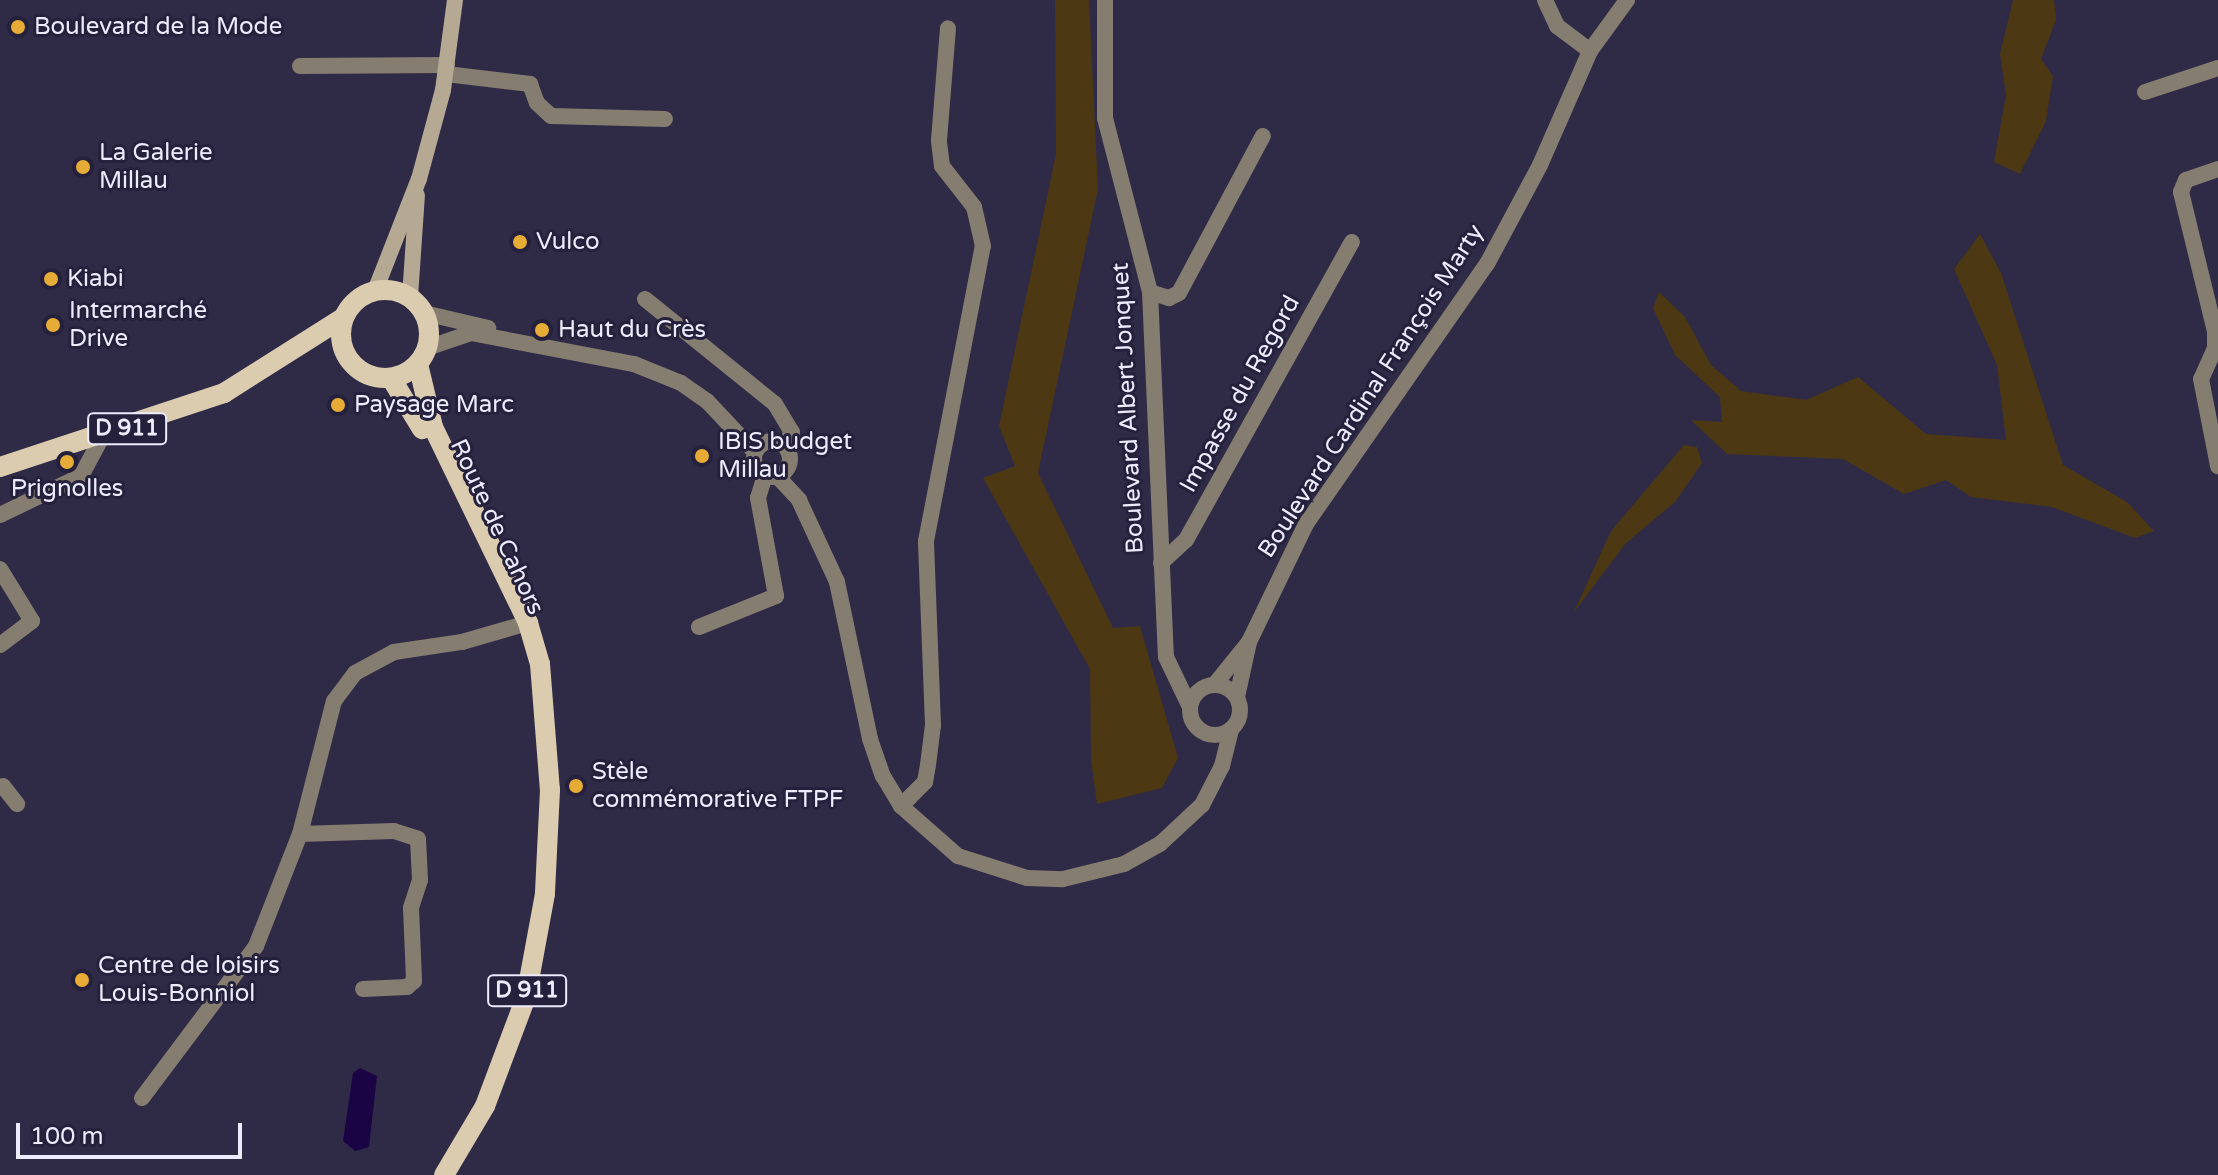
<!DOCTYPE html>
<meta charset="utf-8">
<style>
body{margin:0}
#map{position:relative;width:2218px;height:1175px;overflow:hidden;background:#2f2b46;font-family:"Varela Round",sans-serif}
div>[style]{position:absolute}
.green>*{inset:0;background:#4c3813}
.water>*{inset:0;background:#1b0444}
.street>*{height:16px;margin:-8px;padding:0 8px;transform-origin:8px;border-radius:8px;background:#857d70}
.street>.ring{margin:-8px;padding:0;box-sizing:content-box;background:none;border:16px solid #857d70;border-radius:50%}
.secondary>*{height:16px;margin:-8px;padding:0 8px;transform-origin:8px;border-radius:8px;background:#b6a994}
.primary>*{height:20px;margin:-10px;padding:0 10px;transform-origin:10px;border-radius:10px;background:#dcccaf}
.primary>.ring{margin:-10px;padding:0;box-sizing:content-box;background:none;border:20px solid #dcccaf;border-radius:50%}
.dots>*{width:22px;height:22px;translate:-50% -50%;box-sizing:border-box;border:4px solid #25213c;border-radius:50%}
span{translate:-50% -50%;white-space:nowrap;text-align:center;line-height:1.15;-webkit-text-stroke:6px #25213c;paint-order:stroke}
.shield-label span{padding:2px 6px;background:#25213c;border:2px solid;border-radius:6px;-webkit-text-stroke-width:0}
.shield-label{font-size:22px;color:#edebfe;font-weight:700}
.poi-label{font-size:24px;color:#edebfe}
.left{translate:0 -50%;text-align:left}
.street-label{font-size:24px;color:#edebfe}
.scale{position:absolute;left:16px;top:1123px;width:226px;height:36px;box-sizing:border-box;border:4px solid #edebfe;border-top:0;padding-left:10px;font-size:24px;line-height:28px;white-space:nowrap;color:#edebfe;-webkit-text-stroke:6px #25213c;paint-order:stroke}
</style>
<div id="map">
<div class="green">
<div style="clip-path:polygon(1055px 0,1089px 0,1098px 189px,1038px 473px,1113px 628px,1140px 626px,1178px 758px,1162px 788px,1097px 804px,1091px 759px,1090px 669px,983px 478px,1015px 466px,999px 426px,1056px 154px)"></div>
<div style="clip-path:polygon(2013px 0,2054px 0,2056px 20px,2041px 59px,2053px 76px,2046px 121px,2020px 174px,1994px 162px,2006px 95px,2000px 54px)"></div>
<div style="clip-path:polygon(1980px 234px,2001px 273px,2063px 465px,2127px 502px,2154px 531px,2135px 538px,2052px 507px,1971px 497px,1946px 480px,1904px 494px,1843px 459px,1727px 454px,1691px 420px,1722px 422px,1720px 397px,1675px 355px,1653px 308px,1659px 292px,1685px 317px,1711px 365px,1741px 391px,1806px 400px,1858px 377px,1926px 434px,2006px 440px,1997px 365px,1954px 269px)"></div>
<div style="clip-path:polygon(1684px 445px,1697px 447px,1702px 463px,1675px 502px,1626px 543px,1574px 612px,1611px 531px)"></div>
</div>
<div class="water">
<div style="clip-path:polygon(360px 1068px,377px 1076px,369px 1147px,355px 1151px,343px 1141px,353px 1073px)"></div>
</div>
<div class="street">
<div style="left:1105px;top:0;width:118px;rotate:90deg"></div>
<div style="left:1105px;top:118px;width:180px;rotate:75.5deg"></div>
<div style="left:1150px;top:292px;width:365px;rotate:87.5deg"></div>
<div style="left:1166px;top:657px;width:55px;rotate:64.4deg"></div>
<div style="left:1545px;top:0;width:29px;rotate:65deg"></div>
<div style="left:1557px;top:26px;width:41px;rotate:37.1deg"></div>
<div style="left:300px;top:66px;width:147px;rotate:-0.4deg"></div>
<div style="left:446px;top:74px;width:85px;rotate:6.8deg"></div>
<div style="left:530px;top:84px;width:20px;rotate:70deg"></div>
<div style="left:537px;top:103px;width:19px;rotate:43deg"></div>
<div style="left:551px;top:116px;width:114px;rotate:1.5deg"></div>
<div style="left:2145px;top:92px;width:77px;rotate:-18.2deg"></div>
<div style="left:2218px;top:169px;width:34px;rotate:161deg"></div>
<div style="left:2186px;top:180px;width:13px;rotate:113deg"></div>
<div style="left:2181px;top:192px;width:143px;rotate:76.3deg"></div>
<div style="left:2215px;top:331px;width:17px;rotate:90deg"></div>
<div style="left:2215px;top:348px;width:34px;rotate:114deg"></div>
<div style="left:2201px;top:379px;width:89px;rotate:78.9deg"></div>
<div style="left:1150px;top:292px;width:20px;rotate:18deg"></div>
<div style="left:1169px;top:298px;width:11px;rotate:-27deg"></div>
<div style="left:1179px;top:293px;width:178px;rotate:-61.9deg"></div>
<div style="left:645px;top:299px;width:167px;rotate:38.9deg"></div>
<div style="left:775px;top:404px;width:33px;rotate:59deg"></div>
<div style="left:792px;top:432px;width:15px;rotate:118deg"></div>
<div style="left:424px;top:313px;width:66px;rotate:13.2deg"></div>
<div style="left:427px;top:348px;width:46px;rotate:-18.8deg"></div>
<div style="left:471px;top:333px;width:166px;rotate:10.8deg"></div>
<div style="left:634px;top:364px;width:51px;rotate:22deg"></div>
<div style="left:681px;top:383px;width:32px;rotate:35deg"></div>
<div style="left:707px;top:401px;width:70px;rotate:46.7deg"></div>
<div class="ring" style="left:754px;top:441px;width:20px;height:20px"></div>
<div style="left:777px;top:476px;width:33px;rotate:47deg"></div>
<div style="left:799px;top:500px;width:90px;rotate:65.1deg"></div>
<div style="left:837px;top:582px;width:160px;rotate:78.1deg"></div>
<div style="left:870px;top:739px;width:39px;rotate:71deg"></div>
<div style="left:883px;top:776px;width:35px;rotate:59deg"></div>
<div style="left:901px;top:806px;width:76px;rotate:41.3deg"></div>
<div style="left:958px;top:856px;width:72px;rotate:17.7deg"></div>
<div style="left:1027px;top:878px;width:36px;rotate:2deg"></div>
<div style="left:1063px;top:879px;width:63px;rotate:-13.8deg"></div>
<div style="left:1124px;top:864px;width:41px;rotate:-29.1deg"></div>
<div style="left:1160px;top:844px;width:57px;rotate:-42.9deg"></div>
<div style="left:1202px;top:805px;width:44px;rotate:-62.9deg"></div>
<div style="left:1222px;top:766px;width:38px;rotate:-76deg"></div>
<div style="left:0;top:515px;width:90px;rotate:-25.7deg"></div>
<div style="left:81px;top:476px;width:44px;rotate:-61.7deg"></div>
<div style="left:1161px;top:563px;width:34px;rotate:-43deg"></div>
<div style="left:1186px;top:540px;width:341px;rotate:-60.9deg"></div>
<div style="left:0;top:569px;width:61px;rotate:58.4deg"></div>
<div style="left:32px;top:621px;width:40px;rotate:143deg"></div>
<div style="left:699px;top:627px;width:83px;rotate:-21.9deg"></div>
<div style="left:776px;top:596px;width:100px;rotate:-100.4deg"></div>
<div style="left:758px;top:498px;width:24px;rotate:-73deg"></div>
<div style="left:1249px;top:642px;width:131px;rotate:-64.2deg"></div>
<div style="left:1306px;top:524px;width:317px;rotate:-55.2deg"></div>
<div style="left:1487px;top:264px;width:112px;rotate:-61.8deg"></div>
<div style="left:1540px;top:165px;width:124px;rotate:-66.3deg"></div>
<div style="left:1590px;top:51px;width:63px;rotate:-54deg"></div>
<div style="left:1215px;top:684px;width:54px;rotate:-51deg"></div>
<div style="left:1249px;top:642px;width:56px;rotate:102.3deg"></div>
<div class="ring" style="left:1190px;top:685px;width:34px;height:34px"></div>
<div style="left:3px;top:786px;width:23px;rotate:52deg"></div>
<div style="left:901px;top:806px;width:34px;rotate:-45deg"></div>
<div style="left:925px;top:782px;width:17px;rotate:-80deg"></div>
<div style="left:928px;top:765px;width:40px;rotate:-82.9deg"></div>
<div style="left:933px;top:725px;width:184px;rotate:-92.2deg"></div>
<div style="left:926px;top:541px;width:300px;rotate:-79.1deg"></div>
<div style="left:983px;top:246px;width:40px;rotate:-103deg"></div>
<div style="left:974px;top:207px;width:52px;rotate:-128deg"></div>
<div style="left:942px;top:166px;width:26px;rotate:-97deg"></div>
<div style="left:939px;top:140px;width:112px;rotate:-85.4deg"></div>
<div style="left:300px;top:834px;width:94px;rotate:-1.8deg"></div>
<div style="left:394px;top:831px;width:25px;rotate:18deg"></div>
<div style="left:418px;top:839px;width:41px;rotate:87.2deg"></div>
<div style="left:420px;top:880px;width:29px;rotate:108deg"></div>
<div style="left:411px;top:908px;width:73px;rotate:87.6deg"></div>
<div style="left:414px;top:981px;width:9px;rotate:139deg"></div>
<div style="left:407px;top:987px;width:44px;rotate:177.4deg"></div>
<div style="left:142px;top:1098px;width:190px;rotate:-53.1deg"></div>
<div style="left:256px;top:946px;width:120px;rotate:-68.6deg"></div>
<div style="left:300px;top:834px;width:137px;rotate:-75.7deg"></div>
<div style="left:334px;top:701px;width:35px;rotate:-53deg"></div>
<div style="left:355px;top:673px;width:44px;rotate:-28.3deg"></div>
<div style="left:394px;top:652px;width:69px;rotate:-8.4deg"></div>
<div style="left:462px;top:642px;width:69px;rotate:-16.1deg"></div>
</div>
<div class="secondary">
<div style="left:375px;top:291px;width:120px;rotate:-68.6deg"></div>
<div style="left:419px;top:179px;width:92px;rotate:-74.9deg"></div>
<div style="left:443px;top:90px;width:91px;rotate:-82.4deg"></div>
<div style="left:410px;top:297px;width:102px;rotate:-86.1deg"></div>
</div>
<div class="primary">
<div class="ring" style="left:341px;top:290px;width:68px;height:68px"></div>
<div style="left:418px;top:364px;width:65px;rotate:76.6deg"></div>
<div style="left:433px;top:427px;width:218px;rotate:64.1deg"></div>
<div style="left:528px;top:623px;width:43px;rotate:73.7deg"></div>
<div style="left:540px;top:664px;width:126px;rotate:85.5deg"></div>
<div style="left:550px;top:790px;width:104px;rotate:92.8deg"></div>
<div style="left:545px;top:894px;width:105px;rotate:100.5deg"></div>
<div style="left:526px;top:997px;width:116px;rotate:110.6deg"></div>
<div style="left:485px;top:1106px;width:80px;rotate:120.7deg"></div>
<div style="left:391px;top:378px;width:60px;rotate:58.7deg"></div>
<div style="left:0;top:467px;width:236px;rotate:-18.3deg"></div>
<div style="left:224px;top:393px;width:142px;rotate:-32.3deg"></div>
</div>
<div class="dots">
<div style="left:18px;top:27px;background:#e6ac36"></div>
<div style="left:83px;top:167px;background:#e6ac36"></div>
<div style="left:520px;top:242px;background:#e6ac36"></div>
<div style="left:51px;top:279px;background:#e6ac36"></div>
<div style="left:53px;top:325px;background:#e6ac36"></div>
<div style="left:542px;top:330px;background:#e6ac36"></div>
<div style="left:338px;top:405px;background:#e6ac36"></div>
<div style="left:702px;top:456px;background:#e6ac36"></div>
<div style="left:67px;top:462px;background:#e6ac36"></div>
<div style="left:576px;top:786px;background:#e6ac36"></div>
<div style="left:82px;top:980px;background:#e6ac36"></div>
</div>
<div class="shield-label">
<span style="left:127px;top:429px">D 911</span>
<span style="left:527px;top:991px">D 911</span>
</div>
<div class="poi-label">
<span class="left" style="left:34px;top:27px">Boulevard de la Mode</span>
<span class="left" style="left:99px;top:167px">La Galerie<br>Millau</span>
<span class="left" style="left:536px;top:242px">Vulco</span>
<span class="left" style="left:67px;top:279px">Kiabi</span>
<span class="left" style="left:69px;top:325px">Intermarché<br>Drive</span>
<span class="left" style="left:558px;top:330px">Haut du Crès</span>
<span class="left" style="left:354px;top:405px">Paysage Marc</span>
<span class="left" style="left:718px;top:456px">IBIS budget<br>Millau</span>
<span style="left:67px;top:489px">Prignolles</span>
<span class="left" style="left:592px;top:786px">Stèle<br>commémorative FTPF</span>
<span class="left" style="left:98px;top:980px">Centre de loisirs<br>Louis-Bonniol</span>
</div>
<div class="street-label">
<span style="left:1371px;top:391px;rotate:-57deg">Boulevard Cardinal François Marty</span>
<span style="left:1240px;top:394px;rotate:-61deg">Impasse du Regord</span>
<span style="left:1128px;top:408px;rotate:-93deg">Boulevard Albert Jonquet</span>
<span style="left:497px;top:527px;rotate:65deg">Route de Cahors</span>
</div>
<div class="scale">100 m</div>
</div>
